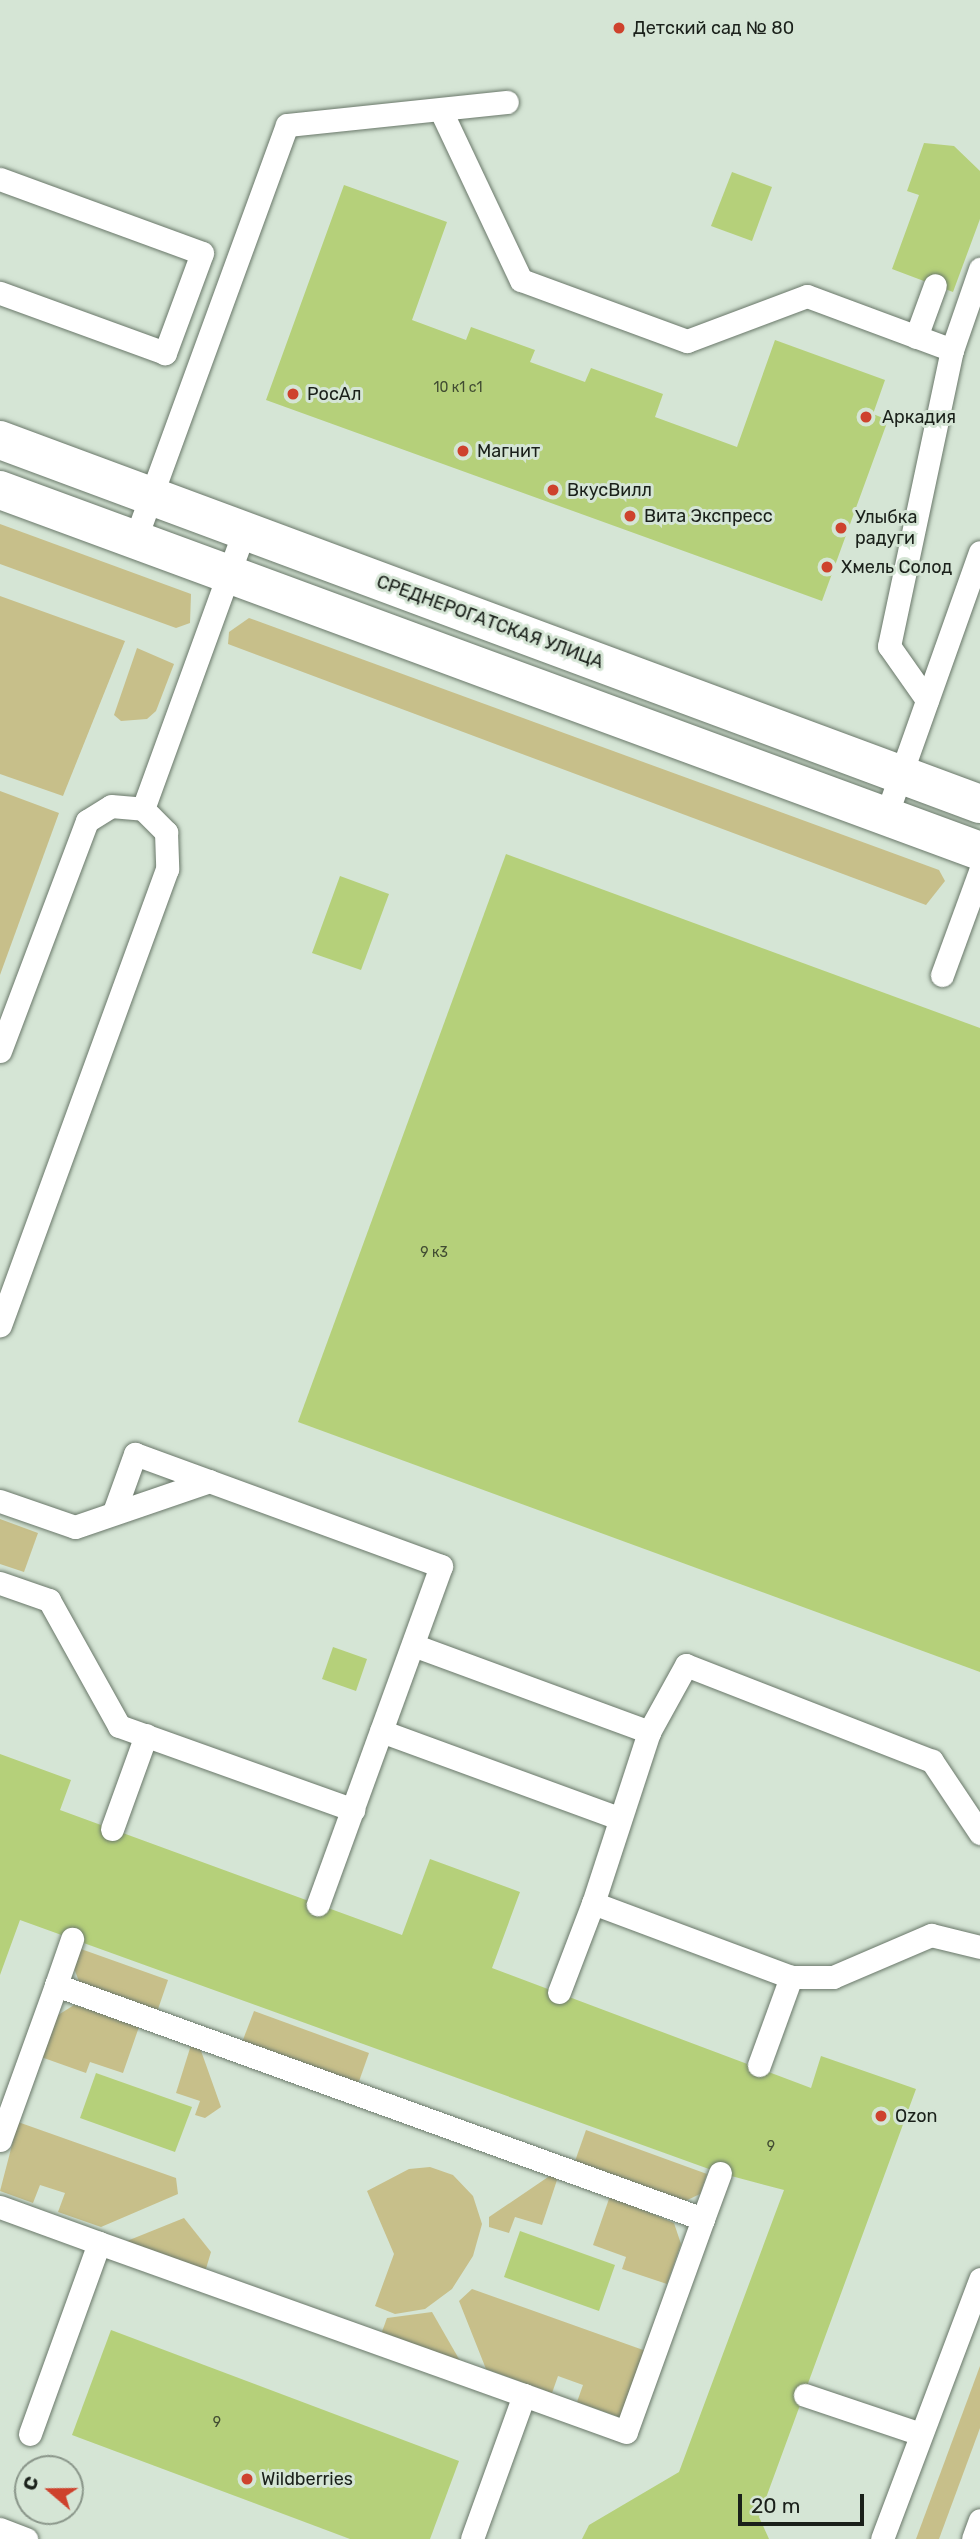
<!DOCTYPE html>
<meta charset="utf-8">
<style>
body{margin:0}
#map{position:relative;width:980px;height:2539px;overflow:hidden;background:#d5e5d5;font-family:Rubik,sans-serif}
div>[style]{position:absolute}
.green>*{inset:0;background:#c7bf8a}
.building>*{inset:0;background:#b5d07a}
.roads{filter:drop-shadow(0 0 2px #6a786a) drop-shadow(0 0 2px #6a786a)}
.service>*{height:23px;margin:-11.5px;padding:0 11.5px;transform-origin:11.5px;border-radius:11.5px;background:#fff}
.tertiary>*{height:38px;margin:-19px;padding:0 19px;transform-origin:19px;border-radius:19px;background:#fff}
.dots>*{width:19px;height:19px;translate:-50% -50%;box-sizing:border-box;border:4px solid #d5e5d5;border-radius:50%}
span{translate:-50% -50%;white-space:nowrap;text-align:center;line-height:1.15;-webkit-text-stroke:6px #d5e5d5;paint-order:stroke}
.number-label{font-size:14px;color:#414c32}
.number-label span{-webkit-text-stroke-width:0}
.poi-label{font-size:18px;color:#1a201a}
.left{translate:0 -50%;text-align:left}
.street-label{font-size:18px;color:#1a201a}
.north{position:absolute;left:14px;top:2455px;width:70px;height:70px;box-sizing:border-box;background:#d5e5d5;border:2px solid #8a968a;border-radius:50%;rotate:290deg;font-size:19px;font-weight:700;line-height:28px;text-align:center;color:#1a201a}
.north::after{content:'';display:block;margin:auto;width:24px;height:32px;background:#ce422d;clip-path:polygon(50% 0,100% 100%,50% 72%,0 100%)}
.scale{position:absolute;left:738px;top:2494px;width:126px;height:32px;box-sizing:border-box;border:4px solid #1a201a;border-top:0;padding-left:9px;font-size:21px;line-height:24px;white-space:nowrap;color:#1a201a;-webkit-text-stroke:5px #d5e5d5;paint-order:stroke}
</style>
<div id="map">
<div class="green">
<div style="clip-path:polygon(0 524px,191px 594px,190px 623px,176px 628px,0 564px)"></div>
<div style="clip-path:polygon(0 596px,125px 641px,63px 796px,0 774px)"></div>
<div style="clip-path:polygon(249px 618px,939px 870px,945px 881px,926px 905px,228px 644px,229px 632px)"></div>
<div style="clip-path:polygon(137px 648px,174px 664px,156px 711px,147px 719px,121px 721px,114px 715px)"></div>
<div style="clip-path:polygon(0 791px,59px 813px,0 975px)"></div>
<div style="clip-path:polygon(0 1519px,38px 1533px,24px 1572px,0 1564px)"></div>
<div style="clip-path:polygon(81px 1949px,168px 1980px,156px 2015px,81px 1987px,74px 1968px)"></div>
<div style="clip-path:polygon(74px 2005px,140px 2024px,123px 2073px,90px 2062px,86px 2073px,41px 2057px,55px 2017px)"></div>
<div style="clip-path:polygon(254px 2011px,369px 2053px,357px 2087px,241px 2045px)"></div>
<div style="clip-path:polygon(191px 2045px,200px 2048px,221px 2107px,205px 2118px,195px 2115px,200px 2101px,176px 2093px)"></div>
<div style="clip-path:polygon(18px 2122px,176px 2178px,178px 2194px,101px 2227px,58px 2212px,65px 2193px,40px 2185px,33px 2203px,0 2191px)"></div>
<div style="clip-path:polygon(586px 2130px,707px 2174px,700px 2194px,681px 2203px,574px 2164px)"></div>
<div style="clip-path:polygon(430px 2167px,453px 2175px,473px 2196px,482px 2224px,473px 2256px,452px 2289px,425px 2309px,395px 2314px,375px 2306px,394px 2254px,367px 2191px,409px 2169px)"></div>
<div style="clip-path:polygon(551px 2175px,558px 2177px,542px 2225px,515px 2217px,509px 2233px,489px 2227px,489px 2217px)"></div>
<div style="clip-path:polygon(610px 2196px,674px 2223px,681px 2244px,667px 2284px,622px 2269px,626px 2257px,593px 2245px)"></div>
<div style="clip-path:polygon(184px 2218px,211px 2252px,205px 2272px,122px 2243px)"></div>
<div style="clip-path:polygon(472px 2289px,646px 2351px,622px 2418px,577px 2402px,583px 2385px,558px 2376px,552px 2393px,486px 2369px,459px 2301px)"></div>
<div style="clip-path:polygon(432px 2312px,463px 2366px,380px 2337px,387px 2318px)"></div>
<div style="clip-path:polygon(980px 2366px,980px 2428px,939px 2539px,916px 2539px)"></div>
</div>
<div class="building">
<div style="clip-path:polygon(924px 143px,954px 146px,980px 171px,980px 219px,953px 292px,892px 269px,919px 195px,907px 191px)"></div>
<div style="clip-path:polygon(732px 172px,772px 187px,752px 241px,711px 226px)"></div>
<div style="clip-path:polygon(344px 185px,447px 222px,412px 320px,466px 340px,471px 327px,535px 350px,530px 362px,585px 382px,591px 368px,663px 394px,655px 417px,737px 447px,775px 340px,885px 380px,873px 414px,888px 420px,822px 601px,266px 400px)"></div>
<div style="clip-path:polygon(506px 854px,980px 1028px,980px 1672px,298px 1422px)"></div>
<div style="clip-path:polygon(340px 876px,389px 894px,361px 970px,312px 953px)"></div>
<div style="clip-path:polygon(333px 1647px,367px 1659px,356px 1691px,322px 1679px)"></div>
<div style="clip-path:polygon(0 1754px,71px 1780px,60px 1810px,402px 1935px,430px 1859px,520px 1892px,492px 1968px,811px 2088px,821px 2056px,916px 2089px,759px 2517px,769px 2539px,582px 2539px,589px 2525px,679px 2472px,784px 2190px,720px 2173px,20px 1920px,0 1975px)"></div>
<div style="clip-path:polygon(96px 2073px,192px 2107px,175px 2152px,80px 2118px)"></div>
<div style="clip-path:polygon(520px 2231px,615px 2265px,599px 2311px,504px 2277px)"></div>
<div style="clip-path:polygon(111px 2330px,459px 2461px,430px 2539px,350px 2539px,72px 2435px)"></div>
</div>
<div class="roads">
<div class="service">
<div style="left:441px;top:111px;width:187px;rotate:64.7deg"></div>
<div style="left:521px;top:280px;width:177px;rotate:20.2deg"></div>
<div style="left:687px;top:341px;width:128px;rotate:-20.6deg"></div>
<div style="left:807px;top:296px;width:155px;rotate:20.4deg"></div>
<div style="left:0;top:179px;width:215px;rotate:20.1deg"></div>
<div style="left:202px;top:253px;width:107px;rotate:110.3deg"></div>
<div style="left:165px;top:353px;width:176px;rotate:-160deg"></div>
<div style="left:916px;top:337px;width:55px;rotate:-69.9deg"></div>
<div style="left:135px;top:540px;width:442px;rotate:-69.9deg"></div>
<div style="left:287px;top:125px;width:221px;rotate:-6deg"></div>
<div style="left:927px;top:700px;width:66px;rotate:-125.1deg"></div>
<div style="left:889px;top:646px;width:303px;rotate:-78deg"></div>
<div style="left:952px;top:350px;width:86px;rotate:-70.9deg"></div>
<div style="left:143px;top:809px;width:295px;rotate:-70deg"></div>
<div style="left:886px;top:816px;width:280px;rotate:-70.4deg"></div>
<div style="left:942px;top:975px;width:111px;rotate:-69.9deg"></div>
<div style="left:0;top:1051px;width:246px;rotate:-69.3deg"></div>
<div style="left:87px;top:821px;width:28px;rotate:-32deg"></div>
<div style="left:111px;top:806px;width:32px;rotate:5deg"></div>
<div style="left:143px;top:809px;width:33px;rotate:45deg"></div>
<div style="left:166px;top:832px;width:37px;rotate:88deg"></div>
<div style="left:167px;top:869px;width:486px;rotate:110.1deg"></div>
<div style="left:0;top:1501px;width:79px;rotate:19.1deg"></div>
<div style="left:75px;top:1527px;width:142px;rotate:-18.9deg"></div>
<div style="left:114px;top:1512px;width:62px;rotate:-70.1deg"></div>
<div style="left:135px;top:1454px;width:326px;rotate:20.1deg"></div>
<div style="left:441px;top:1566px;width:360px;rotate:110deg"></div>
<div style="left:0;top:1583px;width:52px;rotate:19.1deg"></div>
<div style="left:49px;top:1600px;width:144px;rotate:60.9deg"></div>
<div style="left:119px;top:1726px;width:249px;rotate:19.7deg"></div>
<div style="left:413px;top:1645px;width:252px;rotate:20.2deg"></div>
<div style="left:381px;top:1731px;width:253px;rotate:20.1deg"></div>
<div style="left:112px;top:1829px;width:100px;rotate:-70.1deg"></div>
<div style="left:980px;top:1833px;width:87px;rotate:-123.7deg"></div>
<div style="left:932px;top:1761px;width:264px;rotate:-158.7deg"></div>
<div style="left:686px;top:1665px;width:77px;rotate:118.9deg"></div>
<div style="left:649px;top:1732px;width:180px;rotate:108.1deg"></div>
<div style="left:593px;top:1903px;width:211px;rotate:20.5deg"></div>
<div style="left:791px;top:1977px;width:42px"></div>
<div style="left:833px;top:1977px;width:107px;rotate:-23.2deg"></div>
<div style="left:931px;top:1935px;width:50px;rotate:13.8deg"></div>
<div style="left:56px;top:1985px;width:49px;rotate:-70.8deg"></div>
<div style="left:559px;top:1992px;width:95px;rotate:-69.1deg"></div>
<div style="left:759px;top:2065px;width:94px;rotate:-70deg"></div>
<div style="left:0;top:2140px;width:165px;rotate:-70.1deg"></div>
<div style="left:56px;top:1985px;width:688px;rotate:19.88deg"></div>
<div style="left:703px;top:2219px;width:226px;rotate:109.9deg"></div>
<div style="left:626px;top:2432px;width:109px;rotate:-160.1deg"></div>
<div style="left:524px;top:2395px;width:153px;rotate:109.9deg"></div>
<div style="left:0;top:2207px;width:105px;rotate:20deg"></div>
<div style="left:99px;top:2243px;width:203px;rotate:109.9deg"></div>
<div style="left:703px;top:2219px;width:49px;rotate:-69.7deg"></div>
<div style="left:99px;top:2243px;width:451px;rotate:19.7deg"></div>
<div style="left:805px;top:2395px;width:122px;rotate:18.6deg"></div>
<div style="left:0;top:2529px;width:28px;rotate:21deg"></div>
<div style="left:882px;top:2539px;width:278px;rotate:-69.3deg"></div>
<div style="left:973px;top:2539px;width:20px;rotate:-70deg"></div>
</div>
<div class="tertiary">
<div style="left:0;top:440px;width:1045px;rotate:20.38deg"></div>
<div style="left:0;top:490px;width:1044px;rotate:20.22deg"></div>
</div>
</div>
<div class="dots">
<div style="left:619px;top:28px;background:#ce422d"></div>
<div style="left:293px;top:394px;background:#ce422d"></div>
<div style="left:866px;top:417px;background:#ce422d"></div>
<div style="left:463px;top:451px;background:#ce422d"></div>
<div style="left:553px;top:490px;background:#ce422d"></div>
<div style="left:630px;top:516px;background:#ce422d"></div>
<div style="left:841px;top:528px;background:#ce422d"></div>
<div style="left:827px;top:567px;background:#ce422d"></div>
<div style="left:881px;top:2116px;background:#ce422d"></div>
<div style="left:247px;top:2479px;background:#ce422d"></div>
</div>
<div class="number-label">
<span style="left:458px;top:388px">10 к1 с1</span>
<span style="left:434px;top:1253px">9 к3</span>
<span style="left:771px;top:2147px">9</span>
<span style="left:217px;top:2423px">9</span>
</div>
<div class="poi-label">
<span class="left" style="left:633px;top:28px">Детский сад № 80</span>
<span class="left" style="left:307px;top:394px">РосАл</span>
<span class="left" style="left:882px;top:417px">Аркадия</span>
<span class="left" style="left:477px;top:451px">Магнит</span>
<span class="left" style="left:567px;top:490px">ВкусВилл</span>
<span class="left" style="left:644px;top:516px">Вита Экспресс</span>
<span class="left" style="left:855px;top:528px">Улыбка<br>радуги</span>
<span class="left" style="left:841px;top:567px">Хмель Солод</span>
<span class="left" style="left:895px;top:2116px">Ozon</span>
<span class="left" style="left:261px;top:2479px">Wildberries</span>
</div>
<div class="street-label">
<span style="left:490px;top:622px;rotate:20deg">СРЕДНЕРОГАТСКАЯ УЛИЦА</span>
</div>
<div class="north">С</div>
<div class="scale">20 m</div>
</div>
